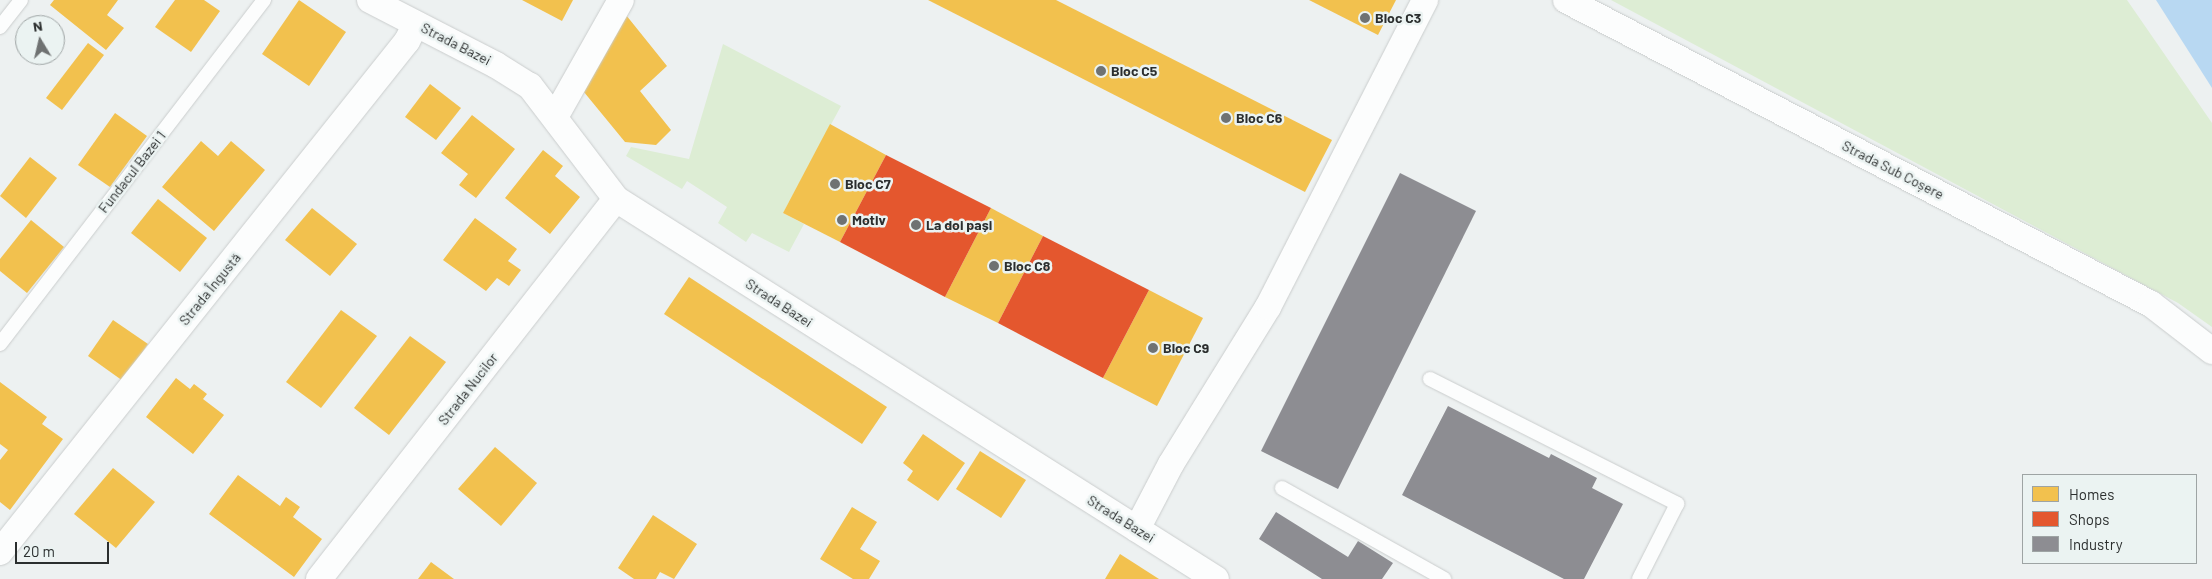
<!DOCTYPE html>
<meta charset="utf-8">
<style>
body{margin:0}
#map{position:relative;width:2212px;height:579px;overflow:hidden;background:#edf1f1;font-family:Barlow,sans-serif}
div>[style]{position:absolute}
.green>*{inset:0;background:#ddedd4}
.water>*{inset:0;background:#b8d8f2}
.homes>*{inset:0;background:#f2c14e}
.shops>*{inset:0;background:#e4572e}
.industry>*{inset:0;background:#8d8d92}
.roads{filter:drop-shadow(0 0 1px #cacdcd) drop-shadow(0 0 1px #cacdcd)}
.service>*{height:14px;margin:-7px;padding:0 7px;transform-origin:7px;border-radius:7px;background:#fcfdfd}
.minor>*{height:26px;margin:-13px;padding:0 13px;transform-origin:13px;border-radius:13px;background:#fcfdfd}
.dots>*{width:14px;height:14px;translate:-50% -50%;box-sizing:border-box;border:2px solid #ebf3f2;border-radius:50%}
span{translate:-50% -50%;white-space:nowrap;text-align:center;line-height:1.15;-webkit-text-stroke:5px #ebf3f2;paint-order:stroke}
.poi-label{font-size:14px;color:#2b2e2e;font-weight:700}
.left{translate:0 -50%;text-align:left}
.street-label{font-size:14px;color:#2b2e2e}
.legend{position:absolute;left:2022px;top:474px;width:175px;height:90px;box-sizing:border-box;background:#ebf3f2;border:1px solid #9ea4a4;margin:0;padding:6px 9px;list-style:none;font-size:15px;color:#2b2e2e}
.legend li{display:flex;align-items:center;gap:10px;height:25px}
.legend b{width:25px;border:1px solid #9ea4a4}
.north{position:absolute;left:15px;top:15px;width:50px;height:50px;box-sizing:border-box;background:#ebf3f2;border:1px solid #9ea4a4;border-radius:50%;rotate:351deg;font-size:14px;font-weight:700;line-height:20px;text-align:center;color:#2b2e2e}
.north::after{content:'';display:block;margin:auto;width:18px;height:22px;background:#6f7272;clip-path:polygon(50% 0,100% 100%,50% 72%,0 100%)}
.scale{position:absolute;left:15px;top:542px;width:94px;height:22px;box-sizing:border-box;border:2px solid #2b2e2e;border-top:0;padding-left:6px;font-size:15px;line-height:18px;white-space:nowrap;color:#2b2e2e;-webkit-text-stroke:4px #ebf3f2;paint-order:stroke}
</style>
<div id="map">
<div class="green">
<div style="clip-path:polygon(1611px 0,2127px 0,2212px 123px,2212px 327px,2178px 303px)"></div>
<div style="clip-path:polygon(723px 44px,841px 106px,783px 213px,804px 224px,789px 252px,752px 233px,746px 242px,718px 223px,727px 207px,687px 181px,682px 189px,626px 156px,631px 147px,689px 159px)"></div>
</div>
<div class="water">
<div style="clip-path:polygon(2156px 0,2212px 0,2212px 88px)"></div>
</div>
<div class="homes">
<div style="clip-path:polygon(54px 0,118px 0,107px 15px,124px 28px,106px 50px,50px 5px)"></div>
<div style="clip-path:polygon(175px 0,204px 0,220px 11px,191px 52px,155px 27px)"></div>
<div style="clip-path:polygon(299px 0,346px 32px,309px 86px,262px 54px)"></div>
<div style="clip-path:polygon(522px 0,573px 0,562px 21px)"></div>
<div style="clip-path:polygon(928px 0,1056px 0,1332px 140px,1305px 192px)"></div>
<div style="clip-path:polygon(1309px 0,1396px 0,1378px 35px)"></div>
<div style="clip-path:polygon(622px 10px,667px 66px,640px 91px,671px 130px,656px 145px,625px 142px,579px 86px)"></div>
<div style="clip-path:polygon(88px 43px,104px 55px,62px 110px,46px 98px)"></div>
<div style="clip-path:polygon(430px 84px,461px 108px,436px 140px,405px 117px)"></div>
<div style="clip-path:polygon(115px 113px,147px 136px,110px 187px,78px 165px)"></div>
<div style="clip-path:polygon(472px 115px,515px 149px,476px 198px,459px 185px,468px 174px,441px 153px)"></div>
<div style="clip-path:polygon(830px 124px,886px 155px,840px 242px,783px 213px)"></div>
<div style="clip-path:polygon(201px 141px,218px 156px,231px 141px,265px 170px,214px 231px,162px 187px)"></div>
<div style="clip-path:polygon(543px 150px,563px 166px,555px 176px,580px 197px,550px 234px,505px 198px)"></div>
<div style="clip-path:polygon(30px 157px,57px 178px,26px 218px,0 196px)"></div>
<div style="clip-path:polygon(158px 199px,207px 238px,180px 272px,131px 233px)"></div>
<div style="clip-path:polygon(312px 208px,357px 244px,330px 276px,285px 240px)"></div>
<div style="clip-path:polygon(991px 208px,1043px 236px,998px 323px,945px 297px)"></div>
<div style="clip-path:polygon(475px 218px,517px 249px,508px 261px,521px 270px,509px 286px,497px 278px,486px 291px,443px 260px)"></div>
<div style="clip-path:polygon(31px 220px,64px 247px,27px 293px,0 271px,0 259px)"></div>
<div style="clip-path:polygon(689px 277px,887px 407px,862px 444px,664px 314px)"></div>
<div style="clip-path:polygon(1149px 290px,1203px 318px,1157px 406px,1103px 378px)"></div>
<div style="clip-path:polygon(341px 310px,377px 336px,321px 408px,286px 382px)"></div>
<div style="clip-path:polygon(113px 320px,148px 344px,123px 381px,88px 356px)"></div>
<div style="clip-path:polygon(410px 336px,446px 362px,389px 435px,354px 408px)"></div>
<div style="clip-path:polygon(176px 378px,190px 389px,194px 384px,207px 394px,203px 399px,224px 415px,193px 454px,146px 417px)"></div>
<div style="clip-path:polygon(0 382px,47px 417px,42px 424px,63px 439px,10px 510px,0 502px,0 460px,8px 450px,0 444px)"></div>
<div style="clip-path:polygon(923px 434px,965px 463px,938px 501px,907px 480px,913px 471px,903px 463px)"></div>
<div style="clip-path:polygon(495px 447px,537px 483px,501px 526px,458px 489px)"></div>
<div style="clip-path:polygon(980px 451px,1026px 480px,1001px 518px,956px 489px)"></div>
<div style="clip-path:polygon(113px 468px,155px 502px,116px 548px,74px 514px)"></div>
<div style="clip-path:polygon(238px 475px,280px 506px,286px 497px,300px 507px,293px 517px,322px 539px,294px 577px,209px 514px)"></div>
<div style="clip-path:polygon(852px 507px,877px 522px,860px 549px,880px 561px,869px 579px,853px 579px,820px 559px)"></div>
<div style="clip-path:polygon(653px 515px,697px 544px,674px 579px,660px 572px,656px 579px,634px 579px,618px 568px)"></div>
<div style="clip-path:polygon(1120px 554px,1159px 579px,1105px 579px)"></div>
<div style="clip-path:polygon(431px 562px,454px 579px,418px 579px)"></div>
</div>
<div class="shops">
<div style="clip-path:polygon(886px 155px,991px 208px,945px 297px,840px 242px)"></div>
<div style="clip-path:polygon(1043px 236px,1149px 290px,1103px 378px,998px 323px)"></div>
</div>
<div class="industry">
<div style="clip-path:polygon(1400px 173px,1476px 211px,1338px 489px,1261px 451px)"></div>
<div style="clip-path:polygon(1448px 406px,1549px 458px,1551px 454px,1597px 478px,1592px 488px,1623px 504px,1584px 579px,1564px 579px,1402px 495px)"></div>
<div style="clip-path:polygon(1276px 512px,1348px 557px,1358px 541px,1393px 563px,1382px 579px,1322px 579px,1259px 539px)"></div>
</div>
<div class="roads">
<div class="service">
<div style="left:0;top:27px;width:34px;rotate:-52deg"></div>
<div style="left:0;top:344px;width:434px;rotate:-52.5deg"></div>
<div style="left:1430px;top:379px;width:277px;rotate:26.8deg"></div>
<div style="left:1677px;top:504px;width:84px;rotate:116.9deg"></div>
<div style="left:1282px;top:488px;width:186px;rotate:29.3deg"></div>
</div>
<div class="minor">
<div style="left:370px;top:0;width:142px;rotate:27.3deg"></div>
<div style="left:496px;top:65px;width:40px;rotate:32deg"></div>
<div style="left:530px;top:86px;width:142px;rotate:52.7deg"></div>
<div style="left:616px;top:199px;width:710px;rotate:32.35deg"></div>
<div style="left:1566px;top:0;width:659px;rotate:27.46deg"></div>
<div style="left:2151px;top:304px;width:77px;rotate:37.6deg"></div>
<div style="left:555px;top:117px;width:134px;rotate:-60.6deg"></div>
<div style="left:1137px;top:529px;width:73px;rotate:-62.4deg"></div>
<div style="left:1171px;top:464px;width:185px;rotate:-58.3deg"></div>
<div style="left:1268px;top:307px;width:345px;rotate:-62.9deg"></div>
<div style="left:0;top:552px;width:653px;rotate:-51.46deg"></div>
<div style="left:407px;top:41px;width:19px;rotate:-62deg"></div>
<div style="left:319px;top:579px;width:482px;rotate:-52deg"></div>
</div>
</div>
<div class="dots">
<div style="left:1365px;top:18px;background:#6f7272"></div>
<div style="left:1101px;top:71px;background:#6f7272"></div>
<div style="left:1226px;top:118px;background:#6f7272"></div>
<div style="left:835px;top:184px;background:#6f7272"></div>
<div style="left:842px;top:220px;background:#6f7272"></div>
<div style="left:916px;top:225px;background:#6f7272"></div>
<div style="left:994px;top:266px;background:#6f7272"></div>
<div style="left:1153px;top:348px;background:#6f7272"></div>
</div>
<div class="poi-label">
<span class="left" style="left:1375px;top:18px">Bloc C3</span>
<span class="left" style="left:1111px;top:71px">Bloc C5</span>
<span class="left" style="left:1236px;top:118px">Bloc C6</span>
<span class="left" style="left:845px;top:184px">Bloc C7</span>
<span class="left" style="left:852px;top:220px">Motiv</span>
<span class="left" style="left:926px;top:225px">La doi pași</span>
<span class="left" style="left:1004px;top:266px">Bloc C8</span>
<span class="left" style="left:1163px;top:348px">Bloc C9</span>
</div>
<div class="street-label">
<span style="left:456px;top:44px;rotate:27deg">Strada Bazei</span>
<span style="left:1893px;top:170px;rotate:27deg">Strada Sub Coșere</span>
<span style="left:132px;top:172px;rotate:-52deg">Fundacul Bazei 1</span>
<span style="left:210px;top:289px;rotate:-51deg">Strada Îngustă</span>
<span style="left:779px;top:303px;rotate:33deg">Strada Bazei</span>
<span style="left:468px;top:389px;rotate:-52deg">Strada Nucilor</span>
<span style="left:1121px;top:519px;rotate:32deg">Strada Bazei</span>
</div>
<ul class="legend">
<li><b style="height:14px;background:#f2c14e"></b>Homes</li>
<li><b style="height:14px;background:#e4572e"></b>Shops</li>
<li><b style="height:14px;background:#8d8d92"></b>Industry</li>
</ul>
<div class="north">N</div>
<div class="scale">20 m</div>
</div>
